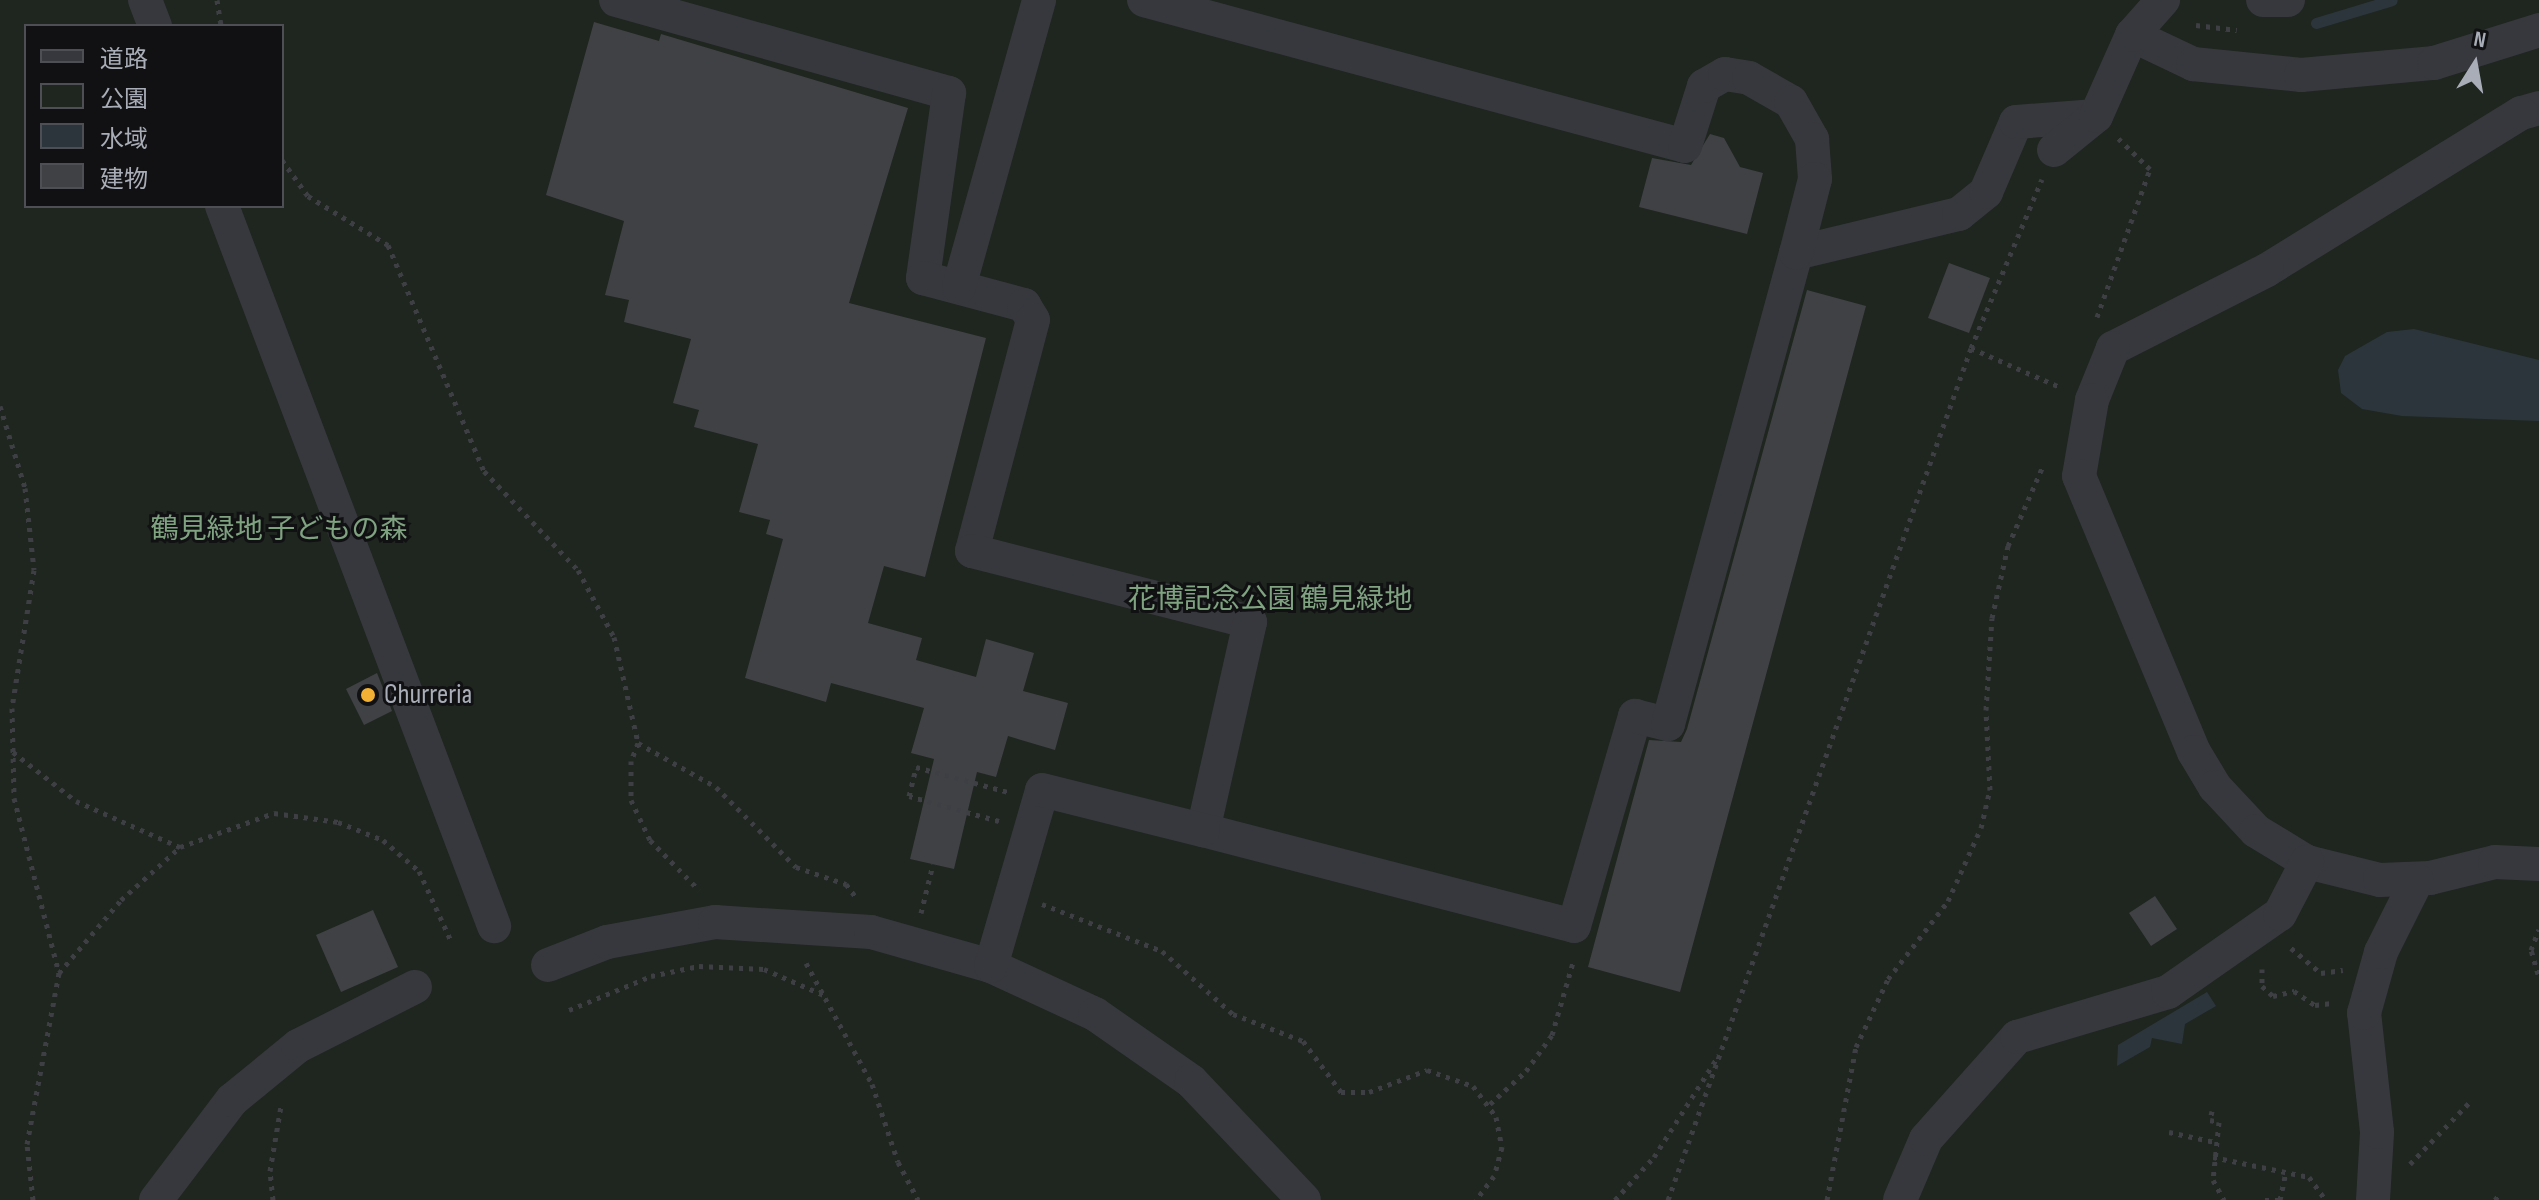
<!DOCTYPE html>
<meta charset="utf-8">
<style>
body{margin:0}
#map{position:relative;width:2539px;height:1200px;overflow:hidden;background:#161618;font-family:"Sofia Sans Condensed","Noto Sans JP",sans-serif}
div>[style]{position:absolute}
.green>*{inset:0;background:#1e261f}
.water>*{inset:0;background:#2c353c}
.stream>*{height:11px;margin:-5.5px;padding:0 5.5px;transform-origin:5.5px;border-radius:5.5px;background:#2c353c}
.building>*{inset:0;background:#404145}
.path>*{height:5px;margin-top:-2.5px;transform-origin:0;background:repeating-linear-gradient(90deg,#3d3f44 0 4px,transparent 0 10px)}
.minor>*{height:34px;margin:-17px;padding:0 17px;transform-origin:17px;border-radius:17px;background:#37383d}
.dots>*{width:22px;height:22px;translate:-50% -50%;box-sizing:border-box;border:4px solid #111113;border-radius:50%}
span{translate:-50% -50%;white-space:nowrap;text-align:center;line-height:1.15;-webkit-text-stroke:6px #111113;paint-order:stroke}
.park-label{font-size:28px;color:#7fa381}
.poi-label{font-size:28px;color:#a8adb8}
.left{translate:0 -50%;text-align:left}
.legend{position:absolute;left:24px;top:24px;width:260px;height:184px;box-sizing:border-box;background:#111113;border:2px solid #4d4f55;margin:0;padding:10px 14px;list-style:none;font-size:24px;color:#a8adb8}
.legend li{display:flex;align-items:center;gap:16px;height:40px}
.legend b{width:40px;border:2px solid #4d4f55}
.north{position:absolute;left:2435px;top:24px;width:80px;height:80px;-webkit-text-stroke:6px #111113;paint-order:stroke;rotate:11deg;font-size:22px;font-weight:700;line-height:32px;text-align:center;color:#a8adb8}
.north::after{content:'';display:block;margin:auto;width:28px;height:36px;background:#a8adb8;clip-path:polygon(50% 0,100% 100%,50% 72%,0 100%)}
</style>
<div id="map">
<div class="green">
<div style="clip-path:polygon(evenodd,0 0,2539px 0,2539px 1200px,0 1200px,0 0,26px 26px,282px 26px,282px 206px,26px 206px,26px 26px)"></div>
</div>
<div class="water">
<div style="clip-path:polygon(2414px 329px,2539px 360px,2539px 421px,2402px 416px,2362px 409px,2341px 393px,2338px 370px,2345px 356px,2387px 332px)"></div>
<div style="clip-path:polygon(2207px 992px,2216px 1006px,2185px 1024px,2182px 1044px,2152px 1038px,2150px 1047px,2117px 1066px,2118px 1045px)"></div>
</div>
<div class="stream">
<div style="left:2316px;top:23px;width:79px;rotate:-16.8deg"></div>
</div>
<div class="building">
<div style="clip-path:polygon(594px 22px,659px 41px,661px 34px,908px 108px,849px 303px,986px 338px,925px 577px,884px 566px,868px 623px,922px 638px,916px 660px,976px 677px,986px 639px,1034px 653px,1023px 691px,1068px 703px,1055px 750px,1008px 736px,996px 777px,977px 772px,954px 869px,910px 859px,934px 759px,911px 753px,924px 708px,831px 683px,826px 702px,745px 678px,783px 539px,766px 534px,770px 520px,739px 512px,758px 444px,694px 427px,699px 410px,673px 403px,691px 339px,624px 322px,629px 300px,605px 295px,624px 221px,546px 195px)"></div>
<div style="clip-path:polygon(1710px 134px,1724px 138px,1740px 167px,1763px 173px,1747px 234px,1639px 207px,1652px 158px,1691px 165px)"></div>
<div style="clip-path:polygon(1949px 263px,1990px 278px,1969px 333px,1928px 318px)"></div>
<div style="clip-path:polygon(1807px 290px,1866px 306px,1680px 992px,1588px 967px,1649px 740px,1681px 742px,1687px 729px)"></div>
<div style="clip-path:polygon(377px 673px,392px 711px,364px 725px,346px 689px)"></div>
<div style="clip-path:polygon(2155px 896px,2177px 929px,2151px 946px,2129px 913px)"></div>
<div style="clip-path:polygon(373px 910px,398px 967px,341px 992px,316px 935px)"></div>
</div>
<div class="path">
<div style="left:217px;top:0;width:26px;rotate:81deg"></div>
<div style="left:2196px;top:25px;width:41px;rotate:7deg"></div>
<div style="left:282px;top:160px;width:44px;rotate:54.2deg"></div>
<div style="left:308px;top:196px;width:94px;rotate:31.5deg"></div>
<div style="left:388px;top:245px;width:246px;rotate:67deg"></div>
<div style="left:484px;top:471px;width:137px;rotate:46.5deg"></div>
<div style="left:578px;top:570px;width:76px;rotate:61.8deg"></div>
<div style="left:614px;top:637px;width:109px;rotate:77.2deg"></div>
<div style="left:638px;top:743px;width:19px;rotate:111deg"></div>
<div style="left:631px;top:761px;width:39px;rotate:90deg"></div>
<div style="left:631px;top:800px;width:44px;rotate:64.6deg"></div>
<div style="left:650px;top:840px;width:70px;rotate:45.6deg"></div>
<div style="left:2097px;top:317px;width:157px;rotate:-70.3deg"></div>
<div style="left:2150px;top:169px;width:45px;rotate:-135.9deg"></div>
<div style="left:1971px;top:348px;width:99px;rotate:23.7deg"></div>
<div style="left:0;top:406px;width:86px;rotate:73deg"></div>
<div style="left:25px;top:488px;width:82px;rotate:83.7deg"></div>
<div style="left:34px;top:570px;width:140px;rotate:99.1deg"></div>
<div style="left:12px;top:708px;width:90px;rotate:88.7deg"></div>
<div style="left:14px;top:798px;width:181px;rotate:75.6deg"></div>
<div style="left:638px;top:743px;width:90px;rotate:29.4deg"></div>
<div style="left:716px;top:787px;width:113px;rotate:45deg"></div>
<div style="left:796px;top:867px;width:53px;rotate:18.8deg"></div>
<div style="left:846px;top:884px;width:15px;rotate:53deg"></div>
<div style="left:13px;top:752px;width:80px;rotate:37.9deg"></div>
<div style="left:76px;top:801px;width:114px;rotate:23.9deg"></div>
<div style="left:999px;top:821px;width:93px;rotate:-164.5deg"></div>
<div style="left:909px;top:796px;width:30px;rotate:-76deg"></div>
<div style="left:916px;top:767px;width:95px;rotate:15.2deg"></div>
<div style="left:1042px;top:904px;width:129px;rotate:21.4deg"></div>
<div style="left:1162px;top:951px;width:95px;rotate:41.6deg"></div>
<div style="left:1233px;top:1014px;width:75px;rotate:21.1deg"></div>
<div style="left:1303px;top:1041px;width:64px;rotate:53.3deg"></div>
<div style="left:1341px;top:1092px;width:28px"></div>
<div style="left:1369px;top:1092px;width:62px;rotate:-20.8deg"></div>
<div style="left:1427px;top:1070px;width:49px;rotate:19.2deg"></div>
<div style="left:1473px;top:1086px;width:39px;rotate:53deg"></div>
<div style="left:1496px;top:1117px;width:31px;rotate:79deg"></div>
<div style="left:1502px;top:1147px;width:30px;rotate:105deg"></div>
<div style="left:1494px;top:1176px;width:30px;rotate:127deg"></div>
<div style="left:921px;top:913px;width:50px;rotate:-76.2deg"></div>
<div style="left:2291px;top:948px;width:39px;rotate:40deg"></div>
<div style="left:2321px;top:973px;width:22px;rotate:-8deg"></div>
<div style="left:806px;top:963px;width:138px;rotate:61.4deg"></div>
<div style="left:872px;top:1084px;width:82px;rotate:71.6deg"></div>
<div style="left:898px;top:1162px;width:43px;rotate:62.2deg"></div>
<div style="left:2262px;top:969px;width:17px;rotate:90deg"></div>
<div style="left:2262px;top:986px;width:15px;rotate:42deg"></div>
<div style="left:2273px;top:996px;width:22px;rotate:-13deg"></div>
<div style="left:2294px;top:991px;width:25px;rotate:34deg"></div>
<div style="left:2315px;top:1005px;width:17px;rotate:-7deg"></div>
<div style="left:2538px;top:974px;width:25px;rotate:-106deg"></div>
<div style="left:2531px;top:950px;width:22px;rotate:-69deg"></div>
<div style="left:569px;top:1010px;width:89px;rotate:-22.5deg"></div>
<div style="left:651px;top:976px;width:49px;rotate:-11.8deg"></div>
<div style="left:699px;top:966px;width:65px;rotate:2.6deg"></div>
<div style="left:764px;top:969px;width:68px;rotate:23.5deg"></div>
<div style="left:1490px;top:1104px;width:49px;rotate:-42.5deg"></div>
<div style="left:1526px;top:1071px;width:44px;rotate:-54.2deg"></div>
<div style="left:1552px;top:1035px;width:79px;rotate:-73.9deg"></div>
<div style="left:2212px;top:1111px;width:9px;rotate:103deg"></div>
<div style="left:2210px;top:1120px;width:9px;rotate:13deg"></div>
<div style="left:2219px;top:1122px;width:58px;rotate:95.9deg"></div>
<div style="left:2213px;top:1180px;width:23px;rotate:61deg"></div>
<div style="left:2169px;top:1132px;width:47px;rotate:12.3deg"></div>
<div style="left:2213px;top:1157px;width:98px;rotate:11.8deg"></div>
<div style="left:2309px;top:1177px;width:29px;rotate:54deg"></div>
<div style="left:2410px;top:1164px;width:85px;rotate:-46deg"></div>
<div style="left:33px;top:1200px;width:56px;rotate:-96.1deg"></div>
<div style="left:27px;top:1144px;width:174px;rotate:-79.4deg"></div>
<div style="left:59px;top:973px;width:96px;rotate:-49.7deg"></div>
<div style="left:121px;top:900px;width:79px;rotate:-41.9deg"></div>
<div style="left:180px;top:847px;width:100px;rotate:-19.9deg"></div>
<div style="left:274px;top:813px;width:65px;rotate:8deg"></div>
<div style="left:338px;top:822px;width:48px;rotate:21.8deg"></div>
<div style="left:383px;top:840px;width:48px;rotate:40.7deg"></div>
<div style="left:419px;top:871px;width:79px;rotate:65.4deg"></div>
<div style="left:273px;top:1200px;width:29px;rotate:-96deg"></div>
<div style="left:270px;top:1171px;width:66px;rotate:-80.4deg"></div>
<div style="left:1615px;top:1200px;width:58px;rotate:-47.8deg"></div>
<div style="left:1654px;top:1157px;width:121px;rotate:-57.5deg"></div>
<div style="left:1668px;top:1200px;width:904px;rotate:-70.42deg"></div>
<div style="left:1971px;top:348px;width:183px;rotate:-67.2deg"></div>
<div style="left:1827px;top:1200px;width:156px;rotate:-79.3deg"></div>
<div style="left:1856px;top:1047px;width:75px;rotate:-64.8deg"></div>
<div style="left:1888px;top:979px;width:98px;rotate:-52.4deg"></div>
<div style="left:1948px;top:901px;width:80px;rotate:-65.7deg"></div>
<div style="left:1981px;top:828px;width:39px;rotate:-77deg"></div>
<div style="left:1990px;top:790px;width:80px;rotate:-92.9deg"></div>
<div style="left:1986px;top:710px;width:92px;rotate:-86.3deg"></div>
<div style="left:1992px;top:618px;width:74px;rotate:-77.5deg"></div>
<div style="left:2008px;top:546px;width:87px;rotate:-66.4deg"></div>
<div style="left:2265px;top:1200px;width:15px"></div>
<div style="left:2280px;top:1200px;width:29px;rotate:-78deg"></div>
<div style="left:2495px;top:1200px;width:9px;rotate:-54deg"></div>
</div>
<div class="minor">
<div style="left:145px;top:0;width:28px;rotate:69deg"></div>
<div style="left:616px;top:0;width:346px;rotate:15.6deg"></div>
<div style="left:949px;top:93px;width:187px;rotate:98deg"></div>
<div style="left:923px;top:278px;width:105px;rotate:15deg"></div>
<div style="left:1024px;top:305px;width:17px;rotate:59deg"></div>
<div style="left:1033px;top:320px;width:239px;rotate:104.8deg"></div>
<div style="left:972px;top:551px;width:287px;rotate:14.3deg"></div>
<div style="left:1250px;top:622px;width:213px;rotate:102.7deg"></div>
<div style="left:1203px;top:830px;width:383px;rotate:14.5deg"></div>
<div style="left:1574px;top:926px;width:219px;rotate:-73.8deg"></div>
<div style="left:1635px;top:716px;width:34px;rotate:14deg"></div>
<div style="left:1668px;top:724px;width:488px;rotate:-74.8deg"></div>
<div style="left:1796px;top:253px;width:168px;rotate:-13.5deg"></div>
<div style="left:1959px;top:214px;width:35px;rotate:-39deg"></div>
<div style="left:1986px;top:192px;width:76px;rotate:-66.8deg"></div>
<div style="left:2016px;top:122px;width:80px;rotate:-4.3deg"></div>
<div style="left:1144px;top:0;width:560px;rotate:15.1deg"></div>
<div style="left:1685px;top:146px;width:63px;rotate:-72.4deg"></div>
<div style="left:1704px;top:86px;width:24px;rotate:-30deg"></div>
<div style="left:1725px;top:74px;width:24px;rotate:9deg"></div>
<div style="left:1749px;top:78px;width:48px;rotate:29.7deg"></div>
<div style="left:1791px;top:102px;width:43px;rotate:60.4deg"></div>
<div style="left:1812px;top:139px;width:40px;rotate:85.7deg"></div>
<div style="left:1815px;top:179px;width:76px;rotate:104.4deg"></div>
<div style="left:2263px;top:0;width:25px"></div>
<div style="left:2132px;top:35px;width:68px;rotate:25.4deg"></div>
<div style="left:2193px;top:64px;width:109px;rotate:5.8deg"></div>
<div style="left:2301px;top:75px;width:134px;rotate:-5.2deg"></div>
<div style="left:2434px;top:63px;width:110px;rotate:-17.4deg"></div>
<div style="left:2539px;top:108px;width:19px;rotate:164deg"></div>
<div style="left:2521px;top:113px;width:299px;rotate:148.3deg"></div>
<div style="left:2267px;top:270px;width:173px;rotate:153.1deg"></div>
<div style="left:2113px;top:348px;width:56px;rotate:112deg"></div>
<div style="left:2092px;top:400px;width:77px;rotate:99.7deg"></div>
<div style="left:2079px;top:476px;width:299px;rotate:67.4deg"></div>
<div style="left:2194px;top:752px;width:41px;rotate:59deg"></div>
<div style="left:2215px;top:787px;width:60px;rotate:47deg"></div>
<div style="left:2256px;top:831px;width:60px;rotate:31.3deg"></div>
<div style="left:2307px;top:862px;width:75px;rotate:13.9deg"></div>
<div style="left:2380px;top:880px;width:50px;rotate:-2.3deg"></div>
<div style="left:2430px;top:878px;width:67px;rotate:-13.8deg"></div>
<div style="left:2495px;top:862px;width:44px;rotate:2.6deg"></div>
<div style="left:2054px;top:150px;width:54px;rotate:-39deg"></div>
<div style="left:2096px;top:116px;width:89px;rotate:-66deg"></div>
<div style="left:2132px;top:35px;width:47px;rotate:-48.5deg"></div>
<div style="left:222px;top:206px;width:770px;rotate:69.3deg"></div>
<div style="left:959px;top:287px;width:298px;rotate:-74.4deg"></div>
<div style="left:548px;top:965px;width:63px;rotate:-21.3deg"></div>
<div style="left:607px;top:942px;width:110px;rotate:-10.5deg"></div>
<div style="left:715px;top:922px;width:156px;rotate:3.7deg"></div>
<div style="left:871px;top:932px;width:125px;rotate:15.8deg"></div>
<div style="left:991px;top:966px;width:115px;rotate:24.8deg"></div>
<div style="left:1095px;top:1014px;width:117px;rotate:34.9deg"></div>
<div style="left:1191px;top:1081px;width:164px;rotate:46.5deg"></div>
<div style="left:991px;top:966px;width:183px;rotate:-73.8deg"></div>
<div style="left:1042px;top:790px;width:166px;rotate:14deg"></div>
<div style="left:156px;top:1200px;width:126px;rotate:-52.8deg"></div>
<div style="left:232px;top:1100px;width:85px;rotate:-39.3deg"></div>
<div style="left:298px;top:1046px;width:131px;rotate:-26.8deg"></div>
<div style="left:1900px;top:1200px;width:66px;rotate:-66.9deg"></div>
<div style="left:1926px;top:1139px;width:137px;rotate:-48.3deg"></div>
<div style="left:2017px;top:1037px;width:158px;rotate:-16.6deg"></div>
<div style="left:2168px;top:992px;width:136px;rotate:-34.9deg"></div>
<div style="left:2280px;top:914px;width:59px;rotate:-62.6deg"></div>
<div style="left:2373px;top:1200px;width:68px;rotate:-86.6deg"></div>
<div style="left:2377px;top:1132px;width:120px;rotate:-96.2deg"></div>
<div style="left:2364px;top:1013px;width:63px;rotate:-74.4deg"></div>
<div style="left:2381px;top:952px;width:80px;rotate:-63.4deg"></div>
</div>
<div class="dots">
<div style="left:368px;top:695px;background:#f2b134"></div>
</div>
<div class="park-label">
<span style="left:279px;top:530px">鶴見緑地 子どもの森</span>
<span style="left:1270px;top:600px">花博記念公園 鶴見緑地</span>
</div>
<div class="poi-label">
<span class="left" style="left:384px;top:695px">Churreria</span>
</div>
<ul class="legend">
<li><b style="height:10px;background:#37383d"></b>道路</li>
<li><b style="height:22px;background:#1e261f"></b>公園</li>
<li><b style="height:22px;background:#2c353c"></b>水域</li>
<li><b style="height:22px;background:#404145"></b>建物</li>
</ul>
<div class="north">N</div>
</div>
